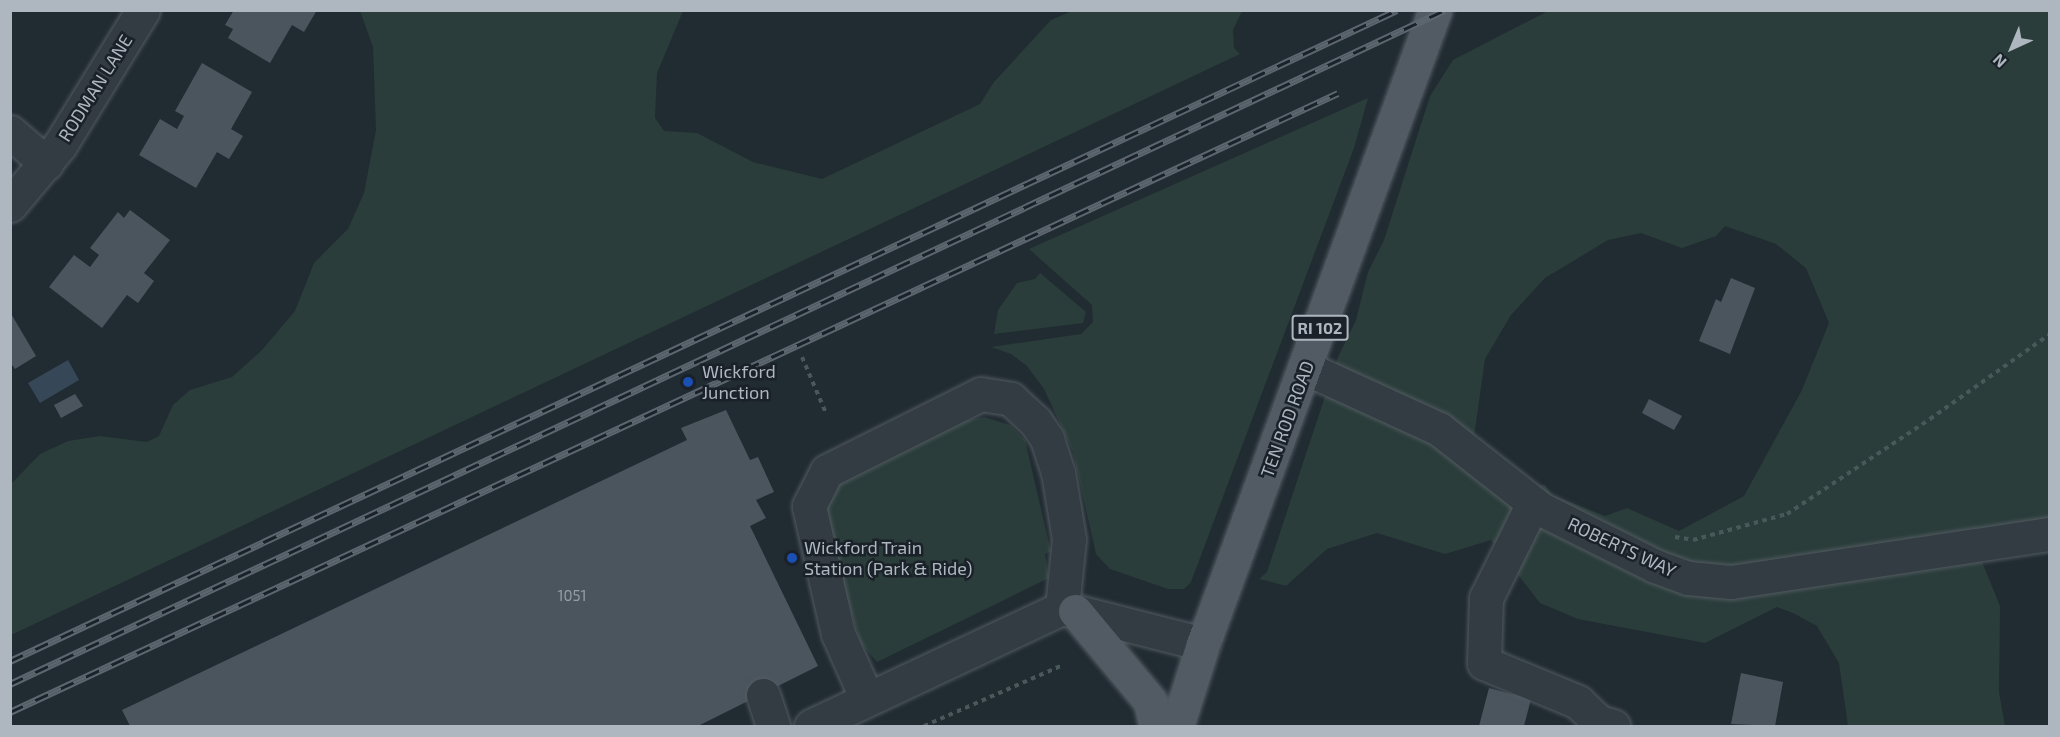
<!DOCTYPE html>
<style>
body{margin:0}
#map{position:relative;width:2060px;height:737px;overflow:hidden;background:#212b32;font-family:"Exo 2",sans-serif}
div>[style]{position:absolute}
.green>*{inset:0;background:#2a3d3a}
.water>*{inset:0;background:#364858}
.building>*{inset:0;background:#4a555e}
.path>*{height:4px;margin-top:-2px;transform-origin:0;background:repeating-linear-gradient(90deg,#49595a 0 4.5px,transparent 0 9px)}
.roads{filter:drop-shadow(0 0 2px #525a61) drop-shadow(0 0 2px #525a61)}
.minor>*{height:33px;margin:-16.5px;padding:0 16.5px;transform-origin:16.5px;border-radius:16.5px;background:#343c43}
.major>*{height:33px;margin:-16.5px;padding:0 16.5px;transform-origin:16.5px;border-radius:16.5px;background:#525b63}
.rail>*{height:7px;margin-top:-3.5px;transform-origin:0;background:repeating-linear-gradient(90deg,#1a2128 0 14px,#5c666f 0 28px);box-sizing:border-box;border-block:2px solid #5c666f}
.dots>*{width:16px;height:16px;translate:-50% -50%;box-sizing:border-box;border:3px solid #1a2128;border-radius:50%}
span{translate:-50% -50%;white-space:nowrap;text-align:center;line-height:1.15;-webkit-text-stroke:5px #1a2128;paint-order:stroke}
.number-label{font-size:15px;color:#959ea8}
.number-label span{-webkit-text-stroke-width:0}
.shield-label span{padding:2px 4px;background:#1a2128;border:2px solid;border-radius:4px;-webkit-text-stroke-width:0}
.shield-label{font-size:16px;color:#aeb7c0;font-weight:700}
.street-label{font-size:18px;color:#aeb7c0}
.poi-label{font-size:18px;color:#aeb7c0}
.left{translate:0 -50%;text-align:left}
.frame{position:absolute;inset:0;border:12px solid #aeb7c0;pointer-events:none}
.north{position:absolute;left:1982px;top:18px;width:60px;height:60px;-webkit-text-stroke:4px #1a2128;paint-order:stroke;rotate:224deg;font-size:16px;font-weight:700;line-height:24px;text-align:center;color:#aeb7c0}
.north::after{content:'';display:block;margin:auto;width:21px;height:27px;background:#aeb7c0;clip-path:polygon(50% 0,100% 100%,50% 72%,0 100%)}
</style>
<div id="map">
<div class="green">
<div style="clip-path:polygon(360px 11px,683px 11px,657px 73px,655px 118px,664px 131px,697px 133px,753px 162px,822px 179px,980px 104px,994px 82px,1051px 20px,1072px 11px,1242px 11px,1233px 30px,1234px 48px,1240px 54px,11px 635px,11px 484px,40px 454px,68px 441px,100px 436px,147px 442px,159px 436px,173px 405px,190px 390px,232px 377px,262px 350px,295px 311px,314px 263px,348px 229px,364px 193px,376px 130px,373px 47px)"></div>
<div style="clip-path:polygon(evenodd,1548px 11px,2049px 11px,2049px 543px,1978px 552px,2000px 606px,1999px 692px,2005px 726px,1848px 726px,1839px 663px,1817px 626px,1793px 613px,1777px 607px,1705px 643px,1578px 619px,1540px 603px,1491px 540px,1445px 554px,1377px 533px,1327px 549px,1286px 586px,1259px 579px,1267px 572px,1338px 357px,1356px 320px,1368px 272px,1384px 240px,1430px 96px,1453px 60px,1548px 11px,1725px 226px,1776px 244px,1806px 268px,1829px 323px,1802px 390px,1744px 496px,1679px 531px,1627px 508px,1605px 516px,1552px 495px,1545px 485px,1513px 486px,1472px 451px,1485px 359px,1511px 315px,1545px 278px,1608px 240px,1641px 233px,1682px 248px,1716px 236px,1725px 226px)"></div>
<div style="clip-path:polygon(1368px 98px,1354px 148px,1191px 582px,1184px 589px,1168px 589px,1110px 569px,1096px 554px,1073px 452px,1044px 389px,1027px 366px,1011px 354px,991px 347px,1081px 334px,1093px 322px,1092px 305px,1029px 249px)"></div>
<div style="clip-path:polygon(1040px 273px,1086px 312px,1083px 323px,994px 334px,998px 310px,1017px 283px,1035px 279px)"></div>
<div style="clip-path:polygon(984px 417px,1010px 425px,1025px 440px,1051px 552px,1045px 554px,1049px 578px,877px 662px,861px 644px,829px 539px,825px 510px,828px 499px,842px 478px,960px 422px)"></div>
</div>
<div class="water">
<div style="clip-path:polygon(68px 360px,79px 380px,40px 403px,28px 383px)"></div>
</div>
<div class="building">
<div style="clip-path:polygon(234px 10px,317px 10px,304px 32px,292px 25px,270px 63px,228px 38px,233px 29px,225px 25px)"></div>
<div style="clip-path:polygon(202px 63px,252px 92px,231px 129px,243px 136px,229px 159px,217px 152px,196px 188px,139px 155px,160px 119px,177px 129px,184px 116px,175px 111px)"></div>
<div style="clip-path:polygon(130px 210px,170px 240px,144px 273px,154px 281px,138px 303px,127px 295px,102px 328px,49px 287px,74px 255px,90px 267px,99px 255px,90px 248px,118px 212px,124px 218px)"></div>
<div style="clip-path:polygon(1731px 278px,1755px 288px,1730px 354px,1699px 341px,1716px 299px,1721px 302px)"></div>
<div style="clip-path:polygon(10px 312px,36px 356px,15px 369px,10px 362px)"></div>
<div style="clip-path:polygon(75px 394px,83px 406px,61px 418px,54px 405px)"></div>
<div style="clip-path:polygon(1649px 399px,1682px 416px,1674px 430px,1642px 413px)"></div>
<div style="clip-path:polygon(726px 410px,750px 460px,758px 457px,774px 492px,756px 500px,766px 518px,750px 526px,818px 666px,698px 726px,130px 726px,122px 710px,687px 440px,681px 428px)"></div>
<div style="clip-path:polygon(1741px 673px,1783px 682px,1775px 726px,1731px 724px)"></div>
<div style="clip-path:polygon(1489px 688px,1531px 699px,1524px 726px,1479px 726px)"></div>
</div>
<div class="path">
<div style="left:802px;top:357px;width:59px;rotate:66.9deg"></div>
<div style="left:1675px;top:537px;width:18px;rotate:9deg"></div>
<div style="left:1693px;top:540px;width:98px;rotate:-15.5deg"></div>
<div style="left:1787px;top:514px;width:172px;rotate:-33.6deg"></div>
<div style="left:1930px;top:419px;width:147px;rotate:-35.3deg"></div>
<div style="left:924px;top:726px;width:152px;rotate:-23.7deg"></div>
</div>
<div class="roads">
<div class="minor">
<div style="left:10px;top:132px;width:48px;rotate:40.7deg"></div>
<div style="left:10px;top:205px;width:78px;rotate:-50.2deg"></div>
<div style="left:60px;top:145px;width:158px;rotate:-58.4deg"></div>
<div style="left:1306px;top:368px;width:146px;rotate:24.6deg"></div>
<div style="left:1439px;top:429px;width:130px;rotate:38.1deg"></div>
<div style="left:1541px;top:509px;width:127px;rotate:26.6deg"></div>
<div style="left:1655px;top:566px;width:35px;rotate:20deg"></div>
<div style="left:1688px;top:578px;width:43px;rotate:5.3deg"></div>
<div style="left:1731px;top:582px;width:323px;rotate:-8.6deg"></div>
<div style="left:1533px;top:503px;width:106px;rotate:116.3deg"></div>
<div style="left:1486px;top:598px;width:65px;rotate:91.8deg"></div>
<div style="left:1484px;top:663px;width:102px;rotate:22.5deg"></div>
<div style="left:1578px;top:702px;width:29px;rotate:44deg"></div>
<div style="left:1599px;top:722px;width:15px;rotate:16deg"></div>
<div style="left:763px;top:695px;width:33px;rotate:72deg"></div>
<div style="left:867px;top:699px;width:71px;rotate:-114deg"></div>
<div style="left:838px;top:634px;width:131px;rotate:-102.8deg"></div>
<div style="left:809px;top:506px;width:39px;rotate:-63deg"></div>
<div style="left:827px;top:471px;width:172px;rotate:-26.6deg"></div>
<div style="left:981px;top:394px;width:30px;rotate:9deg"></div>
<div style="left:1011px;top:399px;width:33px;rotate:43deg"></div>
<div style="left:1035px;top:421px;width:22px;rotate:56deg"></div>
<div style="left:1047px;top:439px;width:35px;rotate:72deg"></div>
<div style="left:1058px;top:472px;width:68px;rotate:80.7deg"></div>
<div style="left:1069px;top:539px;width:69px;rotate:95.8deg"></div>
<div style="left:811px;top:726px;width:277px;rotate:-25.2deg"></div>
<div style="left:1062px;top:608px;width:146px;rotate:14.3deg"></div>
</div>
<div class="major">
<div style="left:1075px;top:611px;width:117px;rotate:50.2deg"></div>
<div style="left:1150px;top:701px;width:26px;rotate:77deg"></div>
<div style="left:1177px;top:726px;width:86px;rotate:-72.4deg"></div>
<div style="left:1203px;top:644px;width:675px;rotate:-69.9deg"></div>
</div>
</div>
<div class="rail">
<div style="left:10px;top:661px;width:1532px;rotate:-25.14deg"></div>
<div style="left:10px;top:684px;width:1585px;rotate:-25.16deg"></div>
<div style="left:10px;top:712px;width:1465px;rotate:-24.99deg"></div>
</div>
<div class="dots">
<div style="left:688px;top:382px;background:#1a4fb4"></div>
<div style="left:792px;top:558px;background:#1a4fb4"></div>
</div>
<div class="number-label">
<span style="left:572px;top:596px">1051</span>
</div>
<div class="shield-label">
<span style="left:1320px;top:328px">RI 102</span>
</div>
<div class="street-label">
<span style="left:95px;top:88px;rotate:-58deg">RODMAN LANE</span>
<span style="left:1287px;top:419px;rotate:-70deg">TEN ROD ROAD</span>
<span style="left:1622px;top:547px;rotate:25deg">ROBERTS WAY</span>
</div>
<div class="poi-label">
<span class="left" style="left:702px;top:382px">Wickford<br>Junction</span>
<span class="left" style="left:804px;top:558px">Wickford Train<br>Station (Park &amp; Ride)</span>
</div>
<div class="frame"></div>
<div class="north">N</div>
</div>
